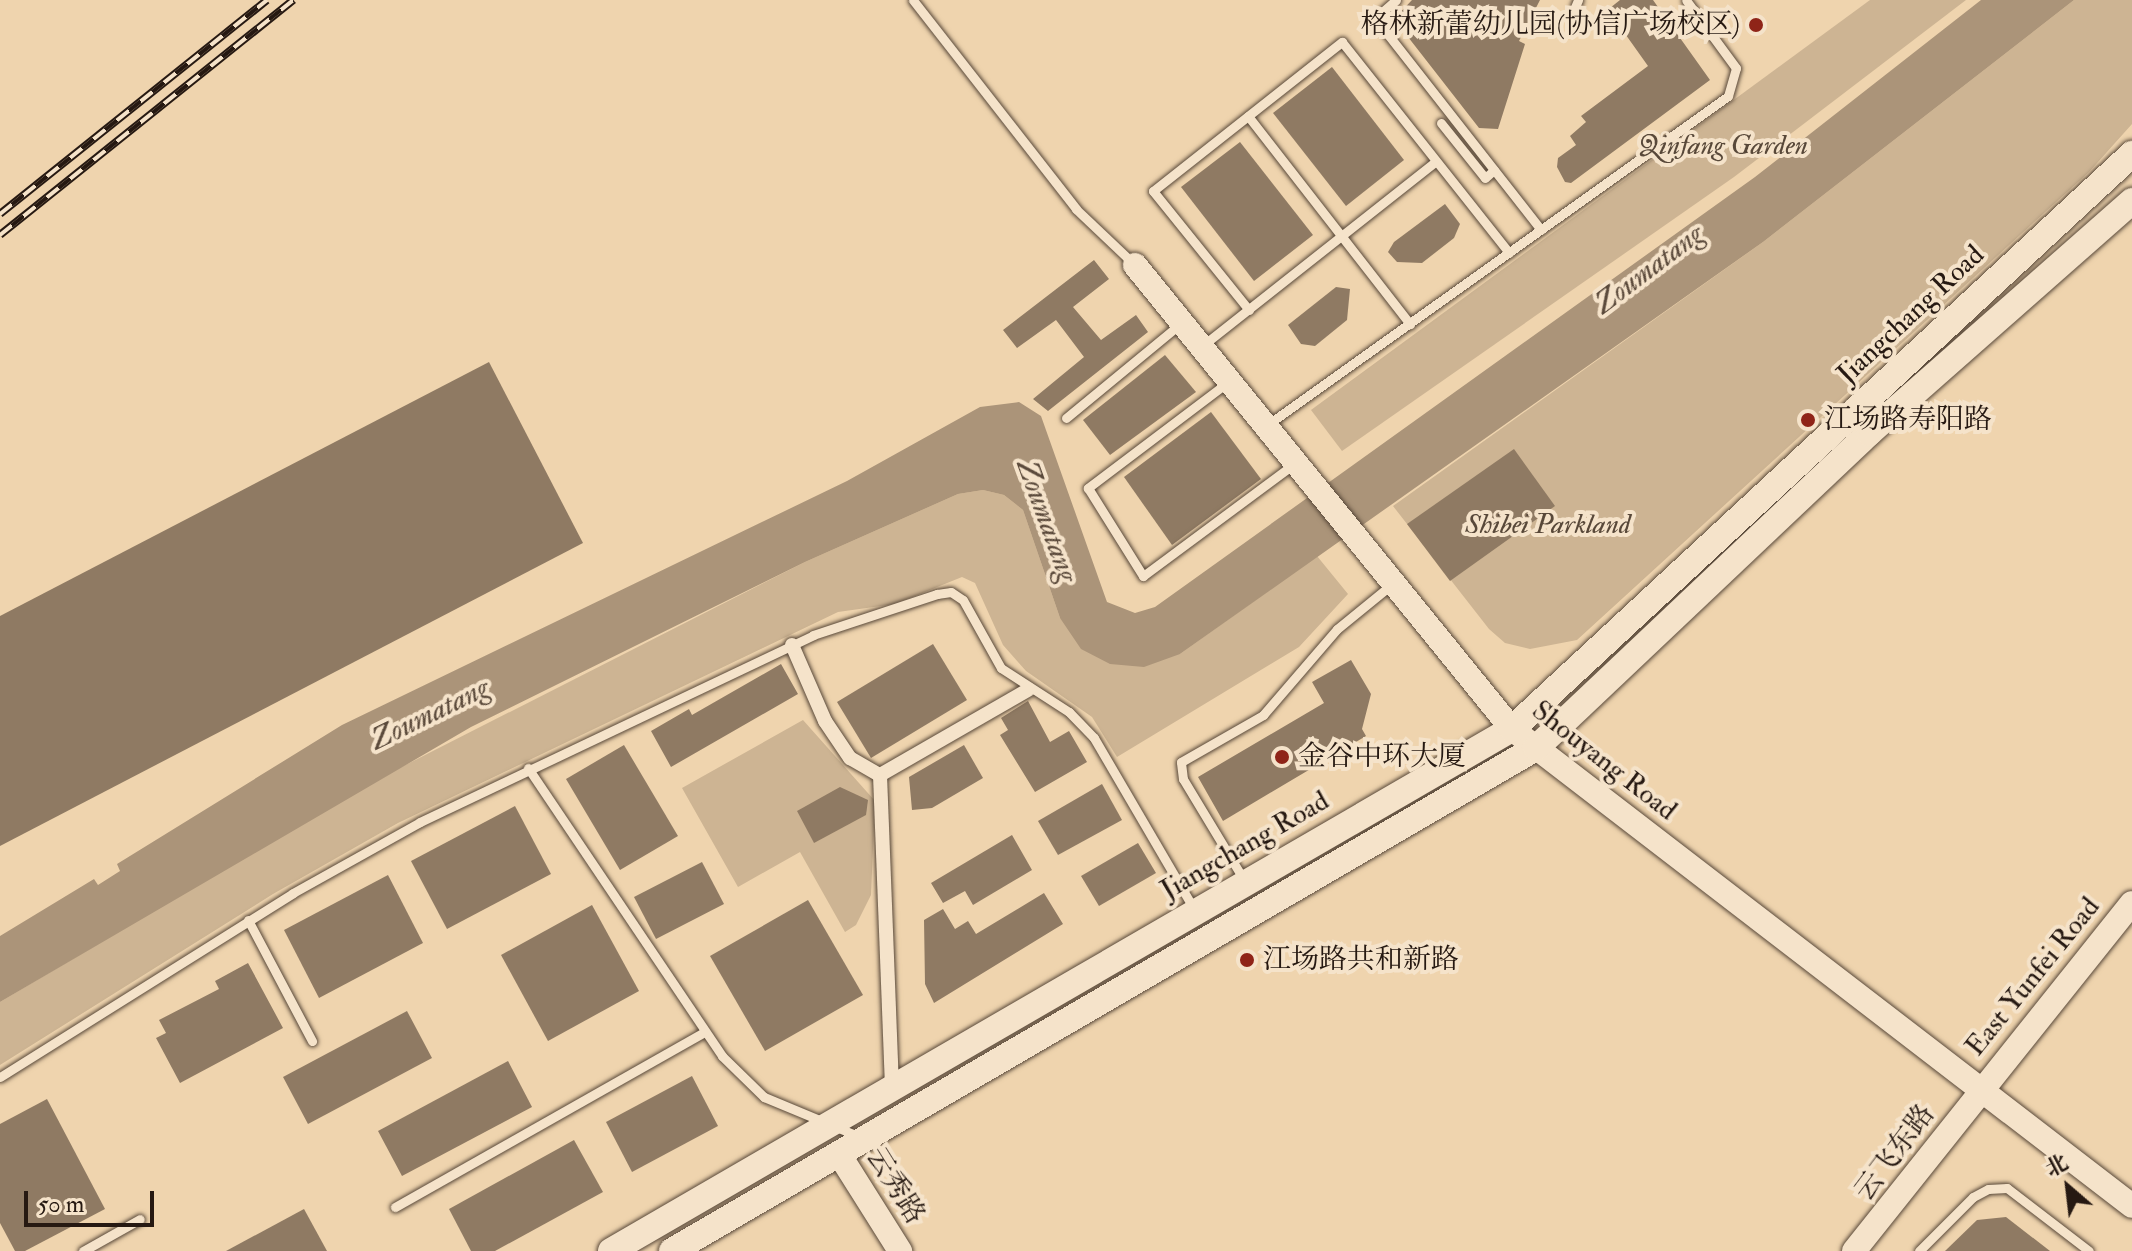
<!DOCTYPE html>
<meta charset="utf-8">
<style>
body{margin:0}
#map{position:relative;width:2132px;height:1251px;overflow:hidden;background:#efd4ae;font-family:"IM FELL Double Pica","Noto Serif SC",serif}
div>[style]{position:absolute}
.green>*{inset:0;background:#cdb493}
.water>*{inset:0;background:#ab9479}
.building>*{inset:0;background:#8f7a63}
.roads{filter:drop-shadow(0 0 2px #584839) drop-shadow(0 0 2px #584839)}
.service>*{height:9px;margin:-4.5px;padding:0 4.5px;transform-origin:4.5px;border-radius:4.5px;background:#f5e3ca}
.pedestrian>*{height:14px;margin:-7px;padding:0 7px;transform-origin:7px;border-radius:7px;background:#f5e3ca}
.tertiary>*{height:24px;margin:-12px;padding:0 12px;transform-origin:12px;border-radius:12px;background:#f5e3ca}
.secondary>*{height:26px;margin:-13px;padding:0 13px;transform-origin:13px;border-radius:13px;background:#f5e3ca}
.rail>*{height:8px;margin-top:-4px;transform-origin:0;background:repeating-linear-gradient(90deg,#f5e3ca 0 15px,#261912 0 30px);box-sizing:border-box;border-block:2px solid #261912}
.dots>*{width:22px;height:22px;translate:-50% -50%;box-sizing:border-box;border:4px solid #f5e3ca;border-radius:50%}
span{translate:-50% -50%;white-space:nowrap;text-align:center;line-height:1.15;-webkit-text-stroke:8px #f5e3ca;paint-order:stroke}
.poi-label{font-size:28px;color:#261912}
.right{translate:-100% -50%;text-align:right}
.left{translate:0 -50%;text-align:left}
.park-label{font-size:28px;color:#584839;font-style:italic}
.street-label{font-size:28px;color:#261912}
.water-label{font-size:30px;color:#5b4a3b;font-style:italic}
.north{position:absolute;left:2028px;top:1147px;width:80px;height:80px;-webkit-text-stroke:6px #f5e3ca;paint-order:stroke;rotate:332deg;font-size:22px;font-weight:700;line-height:32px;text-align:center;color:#261912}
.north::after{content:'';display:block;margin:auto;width:28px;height:36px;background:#261912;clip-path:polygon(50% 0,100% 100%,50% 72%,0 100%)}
.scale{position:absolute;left:24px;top:1191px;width:130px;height:36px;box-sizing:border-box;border:4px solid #261912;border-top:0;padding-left:10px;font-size:24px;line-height:28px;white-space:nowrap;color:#261912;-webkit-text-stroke:6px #f5e3ca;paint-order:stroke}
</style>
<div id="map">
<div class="green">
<div style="clip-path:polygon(1870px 0,1966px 0,1734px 177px,1342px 451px,1311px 410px)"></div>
<div style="clip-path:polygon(2074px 0,2132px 0,2132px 124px,2089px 172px,1577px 640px,1530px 649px,1505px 643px,1489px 629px,1393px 506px,1763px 242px)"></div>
<div style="clip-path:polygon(983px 490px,1004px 495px,1023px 510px,1060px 618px,1180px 654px,1317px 556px,1348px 594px,1299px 647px,1117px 757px,1092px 717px,1026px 671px,1003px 645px,975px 583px,962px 577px,895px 604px,838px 612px,398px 823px,273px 894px,0 1065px,0 1002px,370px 783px,805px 562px,958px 494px)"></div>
<div style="clip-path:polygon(803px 720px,875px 801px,871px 895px,856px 925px,845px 932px,800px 852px,738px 887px,682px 788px)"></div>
</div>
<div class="water">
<div style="clip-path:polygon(1981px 0,2074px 0,1763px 242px,1180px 654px,1144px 667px,1110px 664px,1081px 649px,1060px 618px,1023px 510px,1004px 495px,983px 490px,958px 494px,805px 562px,471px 727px,0 1002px,0 936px,94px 879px,98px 885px,120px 871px,117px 864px,342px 725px,847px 481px,980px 407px,1019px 402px,1041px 416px,1107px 602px,1135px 613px,1155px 607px,1755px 177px)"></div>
</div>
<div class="building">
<div style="clip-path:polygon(1412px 0,1540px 0,1519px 41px,1525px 44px,1498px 129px,1479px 128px,1394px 19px)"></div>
<div style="clip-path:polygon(1620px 0,1653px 0,1710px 80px,1571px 183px,1565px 182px,1557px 167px,1558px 158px,1576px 145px,1570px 136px,1586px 122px,1581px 116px,1648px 66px,1611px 14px,1610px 8px)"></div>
<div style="clip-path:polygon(1332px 67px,1404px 160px,1346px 206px,1273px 113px)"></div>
<div style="clip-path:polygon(1240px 142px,1313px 235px,1254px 281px,1181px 187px)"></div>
<div style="clip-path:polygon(1445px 204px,1460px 224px,1454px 238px,1422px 263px,1397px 262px,1388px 252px,1394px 242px)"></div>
<div style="clip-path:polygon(1094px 260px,1109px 279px,1073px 307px,1101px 340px,1136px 315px,1148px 332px,1048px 411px,1033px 399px,1084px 357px,1056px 320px,1017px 348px,1003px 330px)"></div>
<div style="clip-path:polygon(1336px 287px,1350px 289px,1347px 320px,1315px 346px,1301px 344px,1288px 325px)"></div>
<div style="clip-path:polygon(1165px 355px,1196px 392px,1110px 455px,1083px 420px)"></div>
<div style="clip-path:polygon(489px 362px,583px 543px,0 846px,0 616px)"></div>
<div style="clip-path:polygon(1211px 412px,1261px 479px,1172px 545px,1124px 477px)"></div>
<div style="clip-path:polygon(1514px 449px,1555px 506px,1450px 581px,1407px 524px)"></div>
<div style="clip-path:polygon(933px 644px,967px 700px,871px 758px,837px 702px)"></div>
<div style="clip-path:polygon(1351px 660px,1371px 694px,1362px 729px,1366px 736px,1223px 821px,1198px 777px,1324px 703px,1312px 682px)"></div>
<div style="clip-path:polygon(781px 664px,798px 694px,671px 767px,651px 731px,689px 709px,692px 715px)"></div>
<div style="clip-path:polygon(1028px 701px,1050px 742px,1069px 731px,1087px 762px,1035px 792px,1000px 735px,1008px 730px,1001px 718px)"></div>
<div style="clip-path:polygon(624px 745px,678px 836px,620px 870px,566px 779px)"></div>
<div style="clip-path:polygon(964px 745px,983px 778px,932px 808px,912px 810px,909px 777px)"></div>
<div style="clip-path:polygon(1102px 784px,1122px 820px,1058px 855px,1038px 821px)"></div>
<div style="clip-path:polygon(840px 787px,868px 800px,866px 815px,814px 843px,797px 811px)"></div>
<div style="clip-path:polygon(515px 806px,551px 874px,447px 929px,411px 861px)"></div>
<div style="clip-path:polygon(1012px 835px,1032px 870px,973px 905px,965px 891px,943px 903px,931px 883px)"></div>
<div style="clip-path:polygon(1138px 843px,1156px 873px,1099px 906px,1081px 876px)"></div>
<div style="clip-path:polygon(702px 862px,724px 904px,656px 939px,634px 897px)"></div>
<div style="clip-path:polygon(388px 875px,423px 943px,319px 998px,284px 930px)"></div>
<div style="clip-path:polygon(1044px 893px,1063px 924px,934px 1003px,925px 984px,924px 920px,943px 909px,955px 929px,968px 921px,976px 934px)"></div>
<div style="clip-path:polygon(808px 900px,863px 995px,765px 1051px,710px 956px)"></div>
<div style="clip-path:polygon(592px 905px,639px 991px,548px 1041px,501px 955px)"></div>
<div style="clip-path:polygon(248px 963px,283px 1028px,180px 1083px,156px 1038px,166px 1033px,159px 1020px,219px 989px,215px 981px)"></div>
<div style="clip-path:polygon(407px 1011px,432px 1058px,308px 1124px,283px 1077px)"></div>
<div style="clip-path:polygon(508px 1061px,532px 1107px,402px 1176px,378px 1131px)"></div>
<div style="clip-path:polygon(692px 1076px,718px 1126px,632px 1172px,606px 1122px)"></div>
<div style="clip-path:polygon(47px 1099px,105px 1209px,25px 1251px,15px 1251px,0 1223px,0 1124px)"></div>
<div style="clip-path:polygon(574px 1140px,603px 1192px,495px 1251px,471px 1251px,449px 1209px)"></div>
<div style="clip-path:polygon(304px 1209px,327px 1251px,226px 1251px)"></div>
<div style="clip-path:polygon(2006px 1217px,2050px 1251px,1945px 1251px,1977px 1220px)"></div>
</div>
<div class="roads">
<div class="service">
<div style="left:913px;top:0;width:265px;rotate:52deg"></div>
<div style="left:1076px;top:209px;width:80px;rotate:43.5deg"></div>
<div style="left:1396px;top:0;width:28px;rotate:139deg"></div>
<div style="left:1375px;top:18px;width:269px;rotate:51.9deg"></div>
<div style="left:1575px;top:7px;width:8px;rotate:-67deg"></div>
<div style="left:1248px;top:116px;width:264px;rotate:52.1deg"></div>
<div style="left:1441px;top:123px;width:70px;rotate:51.3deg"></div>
<div style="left:1485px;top:178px;width:12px;rotate:-42deg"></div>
<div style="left:1249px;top:310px;width:153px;rotate:-128.9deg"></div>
<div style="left:1153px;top:191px;width:241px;rotate:-38.3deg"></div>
<div style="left:1342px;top:42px;width:269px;rotate:51.6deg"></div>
<div style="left:1202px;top:346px;width:298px;rotate:-38.3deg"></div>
<div style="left:1228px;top:382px;width:176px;rotate:142.9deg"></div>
<div style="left:1088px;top:488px;width:104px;rotate:58deg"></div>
<div style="left:1143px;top:576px;width:189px;rotate:-36.6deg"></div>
<div style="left:1066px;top:418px;width:148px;rotate:-39.5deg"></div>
<div style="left:1267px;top:425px;width:566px;rotate:-35.51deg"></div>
<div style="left:1728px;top:96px;width:29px;rotate:-74deg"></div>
<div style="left:1736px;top:68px;width:84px;rotate:-126.3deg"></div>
<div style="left:528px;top:768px;width:347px;rotate:56deg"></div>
<div style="left:722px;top:1056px;width:59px;rotate:44.3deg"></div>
<div style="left:764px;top:1097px;width:102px;rotate:22.5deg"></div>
<div style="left:1244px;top:880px;width:118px;rotate:-121.1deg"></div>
<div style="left:1183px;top:779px;width:17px;rotate:-97deg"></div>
<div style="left:1181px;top:762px;width:95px;rotate:-29.8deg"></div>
<div style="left:1263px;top:715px;width:113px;rotate:-49.3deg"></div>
<div style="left:1337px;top:629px;width:70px;rotate:-39.2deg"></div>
<div style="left:248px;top:920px;width:137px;rotate:62.1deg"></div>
<div style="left:0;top:1077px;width:346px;rotate:-32.1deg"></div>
<div style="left:293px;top:893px;width:145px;rotate:-29.2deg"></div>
<div style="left:420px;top:822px;width:435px;rotate:-25.4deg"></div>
<div style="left:813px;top:635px;width:131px;rotate:-18.3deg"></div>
<div style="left:937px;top:594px;width:14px;rotate:-8deg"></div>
<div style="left:951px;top:592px;width:14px;rotate:34deg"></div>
<div style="left:963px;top:600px;width:78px;rotate:60.8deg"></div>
<div style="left:1001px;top:668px;width:81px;rotate:32.9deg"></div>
<div style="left:1069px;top:712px;width:36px;rotate:46deg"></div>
<div style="left:1094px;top:738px;width:200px;rotate:59.7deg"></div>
<div style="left:395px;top:1207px;width:354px;rotate:-29.5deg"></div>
<div style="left:83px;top:1251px;width:65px;rotate:-29.3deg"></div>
<div style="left:1919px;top:1251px;width:76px;rotate:-45deg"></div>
<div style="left:1973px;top:1197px;width:17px;rotate:-28deg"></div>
<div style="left:1988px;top:1189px;width:19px;rotate:-3deg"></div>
<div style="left:2007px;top:1188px;width:103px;rotate:37.5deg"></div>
</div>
<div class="pedestrian">
<div style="left:792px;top:645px;width:83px;rotate:66.5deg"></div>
<div style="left:825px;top:721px;width:45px;rotate:56deg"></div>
<div style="left:850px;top:758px;width:34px;rotate:30deg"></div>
<div style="left:880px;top:775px;width:312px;rotate:87.8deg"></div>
<div style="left:880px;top:775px;width:171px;rotate:-29.9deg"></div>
</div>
<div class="tertiary">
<div style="left:1135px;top:265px;width:598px;rotate:50.91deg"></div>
<div style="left:1512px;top:729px;width:782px;rotate:37.57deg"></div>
<div style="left:839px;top:1154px;width:115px;rotate:57.8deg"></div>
<div style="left:1854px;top:1251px;width:445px;rotate:-51.4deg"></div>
</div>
<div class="secondary">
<div style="left:611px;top:1251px;width:1041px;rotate:-30.09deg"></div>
<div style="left:1512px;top:729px;width:846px;rotate:-42.84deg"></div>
<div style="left:672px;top:1251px;width:1000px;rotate:-30.21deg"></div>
<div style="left:1536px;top:748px;width:458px;rotate:-43.4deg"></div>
<div style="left:1869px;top:433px;width:351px;rotate:-41.4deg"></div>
</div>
</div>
<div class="rail">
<div style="left:0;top:214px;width:342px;rotate:-38.7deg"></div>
<div style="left:0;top:235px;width:376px;rotate:-38.7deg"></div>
</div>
<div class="dots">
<div style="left:1756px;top:25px;background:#8f2418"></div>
<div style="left:1808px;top:420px;background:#8f2418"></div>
<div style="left:1282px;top:757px;background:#8f2418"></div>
<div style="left:1247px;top:960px;background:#8f2418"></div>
</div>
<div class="poi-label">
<span class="right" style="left:1740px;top:25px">格林新蕾幼儿园(协信广场校区)</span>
<span class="left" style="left:1824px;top:420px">江场路寿阳路</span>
<span class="left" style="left:1298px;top:757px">金谷中环大厦</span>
<span class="left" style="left:1263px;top:960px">江场路共和新路</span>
</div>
<div class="park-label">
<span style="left:1723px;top:146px">Qinfang Garden</span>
<span style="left:1548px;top:525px">Shibei Parkland</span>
</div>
<div class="street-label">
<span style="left:1911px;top:315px;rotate:-43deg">Jiangchang Road</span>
<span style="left:1604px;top:761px;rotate:38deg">Shouyang Road</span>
<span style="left:1245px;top:846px;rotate:-30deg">Jiangchang Road</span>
<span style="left:2033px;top:977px;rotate:-51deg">East Yunfei Road</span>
<span style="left:1895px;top:1153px;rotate:-53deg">云飞东路</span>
<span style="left:895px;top:1186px;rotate:58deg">云秀路</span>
</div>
<div class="water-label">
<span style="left:1649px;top:269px;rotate:-37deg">Zoumatang</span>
<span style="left:1047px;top:521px;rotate:70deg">Zoumatang</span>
<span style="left:430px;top:714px;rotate:-26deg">Zoumatang</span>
</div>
<div class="north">北</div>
<div class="scale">50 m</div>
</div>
